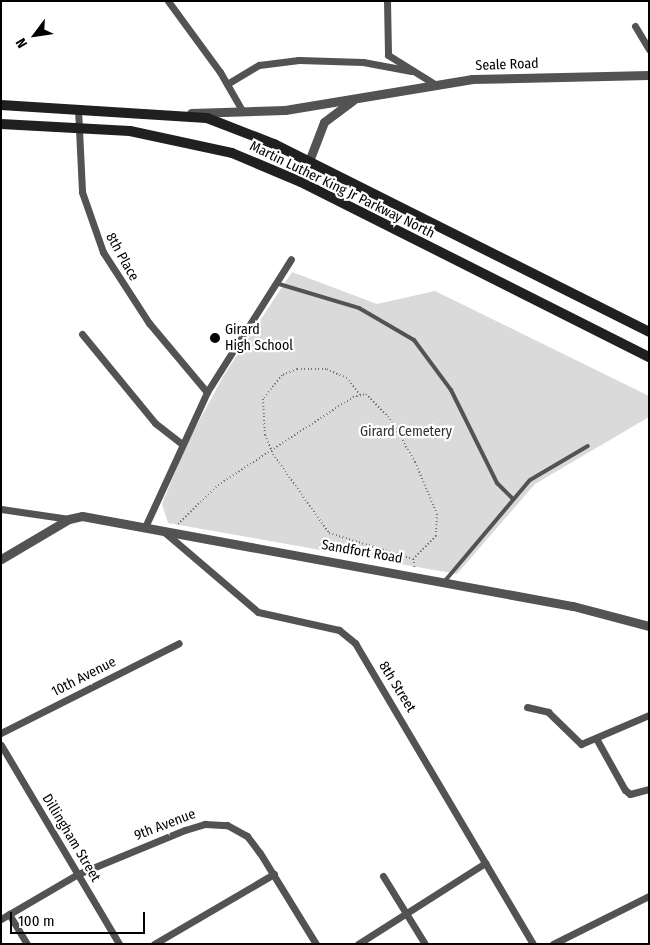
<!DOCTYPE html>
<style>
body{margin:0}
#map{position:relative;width:650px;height:945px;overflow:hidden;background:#fff;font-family:"Fira Sans Condensed",sans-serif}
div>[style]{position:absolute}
.green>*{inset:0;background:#dadada}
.path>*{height:2px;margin-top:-1px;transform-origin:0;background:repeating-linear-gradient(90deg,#757575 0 1px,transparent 0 3.5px)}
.service>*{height:4px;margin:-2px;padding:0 2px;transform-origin:2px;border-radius:2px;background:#535353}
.minor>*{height:7px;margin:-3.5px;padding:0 3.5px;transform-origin:3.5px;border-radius:3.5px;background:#535353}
.tertiary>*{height:9px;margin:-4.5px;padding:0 4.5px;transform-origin:4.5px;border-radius:4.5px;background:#535353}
.secondary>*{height:10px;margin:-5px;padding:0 5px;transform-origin:5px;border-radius:5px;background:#202020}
.dots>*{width:14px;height:14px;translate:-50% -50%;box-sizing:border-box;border:2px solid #fff;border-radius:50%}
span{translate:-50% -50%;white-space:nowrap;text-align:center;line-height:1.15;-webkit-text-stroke:4.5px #fff;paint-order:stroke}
.street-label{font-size:14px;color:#000}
.poi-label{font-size:14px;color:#000}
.left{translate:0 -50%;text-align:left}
.park-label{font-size:14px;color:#313131}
.frame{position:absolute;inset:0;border:2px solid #000;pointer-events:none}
.north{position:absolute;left:10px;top:10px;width:50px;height:50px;-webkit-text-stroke:4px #fff;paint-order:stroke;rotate:239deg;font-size:14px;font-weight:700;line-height:20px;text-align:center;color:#000}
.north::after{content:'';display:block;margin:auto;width:18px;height:22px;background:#000;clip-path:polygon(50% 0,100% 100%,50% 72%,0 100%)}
.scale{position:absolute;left:10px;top:912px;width:135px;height:22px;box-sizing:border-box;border:2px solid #000;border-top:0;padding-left:6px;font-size:15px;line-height:18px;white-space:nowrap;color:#000;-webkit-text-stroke:4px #fff;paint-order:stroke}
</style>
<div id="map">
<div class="green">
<div style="clip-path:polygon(292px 272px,377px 304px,435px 291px,649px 396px,649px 417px,535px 484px,457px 574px,168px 523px,162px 504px,187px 443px,224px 375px)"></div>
</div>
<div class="path">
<div style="left:360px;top:395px;width:21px;rotate:-127deg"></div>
<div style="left:347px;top:378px;width:23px;rotate:-157deg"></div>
<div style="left:326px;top:369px;width:29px;rotate:180deg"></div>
<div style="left:297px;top:369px;width:16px;rotate:158deg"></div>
<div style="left:282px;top:375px;width:31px;rotate:128deg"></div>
<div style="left:263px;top:399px;width:36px;rotate:87deg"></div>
<div style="left:265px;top:435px;width:21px;rotate:67deg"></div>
<div style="left:273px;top:454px;width:97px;rotate:54.7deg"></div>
<div style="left:329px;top:533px;width:88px;rotate:17.2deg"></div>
<div style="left:178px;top:524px;width:56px;rotate:-44.3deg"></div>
<div style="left:218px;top:485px;width:161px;rotate:-33.1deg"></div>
<div style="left:353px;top:397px;width:13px;rotate:-13deg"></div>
<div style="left:366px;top:394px;width:35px;rotate:46deg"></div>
<div style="left:390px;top:419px;width:50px;rotate:59.8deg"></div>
<div style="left:415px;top:462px;width:56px;rotate:67.1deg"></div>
<div style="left:437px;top:514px;width:22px;rotate:93deg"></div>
<div style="left:436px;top:536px;width:33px;rotate:135deg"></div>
<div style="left:413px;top:559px;width:10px;rotate:79deg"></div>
</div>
<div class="service">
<div style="left:279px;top:284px;width:84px;rotate:16.7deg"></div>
<div style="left:359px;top:308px;width:64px;rotate:30.2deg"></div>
<div style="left:414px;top:340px;width:62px;rotate:53.5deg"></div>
<div style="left:451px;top:390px;width:104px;rotate:63.7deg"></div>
<div style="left:497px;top:483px;width:23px;rotate:45deg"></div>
<div style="left:444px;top:582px;width:133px;rotate:-49.9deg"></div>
<div style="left:530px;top:480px;width:67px;rotate:-30.4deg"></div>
</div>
<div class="minor">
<div style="left:168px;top:1px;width:88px;rotate:53.8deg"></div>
<div style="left:220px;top:72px;width:46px;rotate:60.1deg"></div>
<div style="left:387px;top:1px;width:54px;rotate:88.9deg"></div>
<div style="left:388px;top:55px;width:53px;rotate:31.9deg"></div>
<div style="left:635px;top:26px;width:27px;rotate:59deg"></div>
<div style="left:227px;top:84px;width:37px;rotate:-31deg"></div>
<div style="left:259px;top:65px;width:40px;rotate:-7.1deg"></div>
<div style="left:299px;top:60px;width:64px;rotate:1.8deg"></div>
<div style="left:363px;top:62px;width:49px;rotate:10.6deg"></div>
<div style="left:78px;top:109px;width:83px;rotate:87.2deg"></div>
<div style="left:82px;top:192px;width:64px;rotate:70.7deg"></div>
<div style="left:103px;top:252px;width:85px;rotate:57.1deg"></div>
<div style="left:149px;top:323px;width:90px;rotate:50deg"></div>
<div style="left:82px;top:334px;width:115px;rotate:50.6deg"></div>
<div style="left:155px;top:423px;width:33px;rotate:38deg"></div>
<div style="left:1px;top:509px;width:69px;rotate:8.4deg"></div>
<div style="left:145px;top:527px;width:149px;rotate:-65.3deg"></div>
<div style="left:207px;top:392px;width:157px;rotate:-57.7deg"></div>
<div style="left:162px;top:530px;width:126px;rotate:40.5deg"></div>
<div style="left:258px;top:612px;width:83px;rotate:12.5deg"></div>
<div style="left:339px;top:630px;width:21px;rotate:39deg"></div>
<div style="left:355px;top:643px;width:350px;rotate:59.4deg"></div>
<div style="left:527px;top:707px;width:22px;rotate:13deg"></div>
<div style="left:548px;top:712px;width:46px;rotate:44.1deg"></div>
<div style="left:581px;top:744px;width:74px;rotate:-23.1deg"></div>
<div style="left:1px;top:733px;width:199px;rotate:-26.8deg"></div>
<div style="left:597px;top:740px;width:57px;rotate:60.8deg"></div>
<div style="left:625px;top:790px;width:6px;rotate:39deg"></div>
<div style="left:630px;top:794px;width:20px;rotate:-15deg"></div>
<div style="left:1px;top:745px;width:231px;rotate:59.3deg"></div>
<div style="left:383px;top:876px;width:80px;rotate:58.3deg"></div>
<div style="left:9px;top:914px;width:35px;rotate:59deg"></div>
<div style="left:1px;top:919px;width:89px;rotate:-30.3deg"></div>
<div style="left:78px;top:874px;width:116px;rotate:-22.4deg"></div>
<div style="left:185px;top:830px;width:21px;rotate:-17deg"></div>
<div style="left:205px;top:824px;width:22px;rotate:3deg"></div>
<div style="left:227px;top:825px;width:23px;rotate:29deg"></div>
<div style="left:247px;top:836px;width:21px;rotate:53deg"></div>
<div style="left:260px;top:853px;width:107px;rotate:58.4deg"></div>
<div style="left:154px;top:944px;width:139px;rotate:-30.3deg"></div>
<div style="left:358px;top:944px;width:151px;rotate:-32.5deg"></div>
<div style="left:553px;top:944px;width:107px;rotate:-26.6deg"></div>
</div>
<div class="tertiary">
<div style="left:191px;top:113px;width:94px;rotate:-1.8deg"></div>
<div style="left:285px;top:110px;width:190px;rotate:-9.4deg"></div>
<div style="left:472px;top:79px;width:177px;rotate:-1.3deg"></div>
<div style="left:301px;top:182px;width:64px;rotate:-69deg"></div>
<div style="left:324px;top:122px;width:36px;rotate:-37deg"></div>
<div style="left:1px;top:559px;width:79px;rotate:-30.5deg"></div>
<div style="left:69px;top:519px;width:13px;rotate:-13deg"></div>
<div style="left:82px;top:516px;width:499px;rotate:10.4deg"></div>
<div style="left:573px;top:606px;width:79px;rotate:14.7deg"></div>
</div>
<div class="secondary">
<div style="left:1px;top:105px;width:206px;rotate:3.6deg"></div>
<div style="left:207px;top:118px;width:72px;rotate:21.2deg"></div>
<div style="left:274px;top:144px;width:419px;rotate:26.6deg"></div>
<div style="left:1px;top:124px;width:129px;rotate:3.1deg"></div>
<div style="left:130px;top:131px;width:104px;rotate:12.2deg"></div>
<div style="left:232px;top:153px;width:75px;rotate:22.8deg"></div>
<div style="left:301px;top:182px;width:390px;rotate:26.7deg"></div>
</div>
<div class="dots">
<div style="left:215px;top:338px;background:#000"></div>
</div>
<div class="street-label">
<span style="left:507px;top:65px;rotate:-2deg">Seale Road</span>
<span style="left:342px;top:190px;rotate:26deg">Martin Luther King Jr Parkway North</span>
<span style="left:122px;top:257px;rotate:61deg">8th Place</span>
<span style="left:362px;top:552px;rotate:10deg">Sandfort Road</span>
<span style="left:84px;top:677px;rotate:-27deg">10th Avenue</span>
<span style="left:397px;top:687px;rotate:58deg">8th Street</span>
<span style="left:165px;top:825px;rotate:-21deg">9th Avenue</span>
<span style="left:71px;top:838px;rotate:59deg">Dillingham Street</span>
</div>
<div class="poi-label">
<span class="left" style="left:225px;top:338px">Girard<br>High School</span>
</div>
<div class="park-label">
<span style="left:406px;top:432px">Girard Cemetery</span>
</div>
<div class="frame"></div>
<div class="north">N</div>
<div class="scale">100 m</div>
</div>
